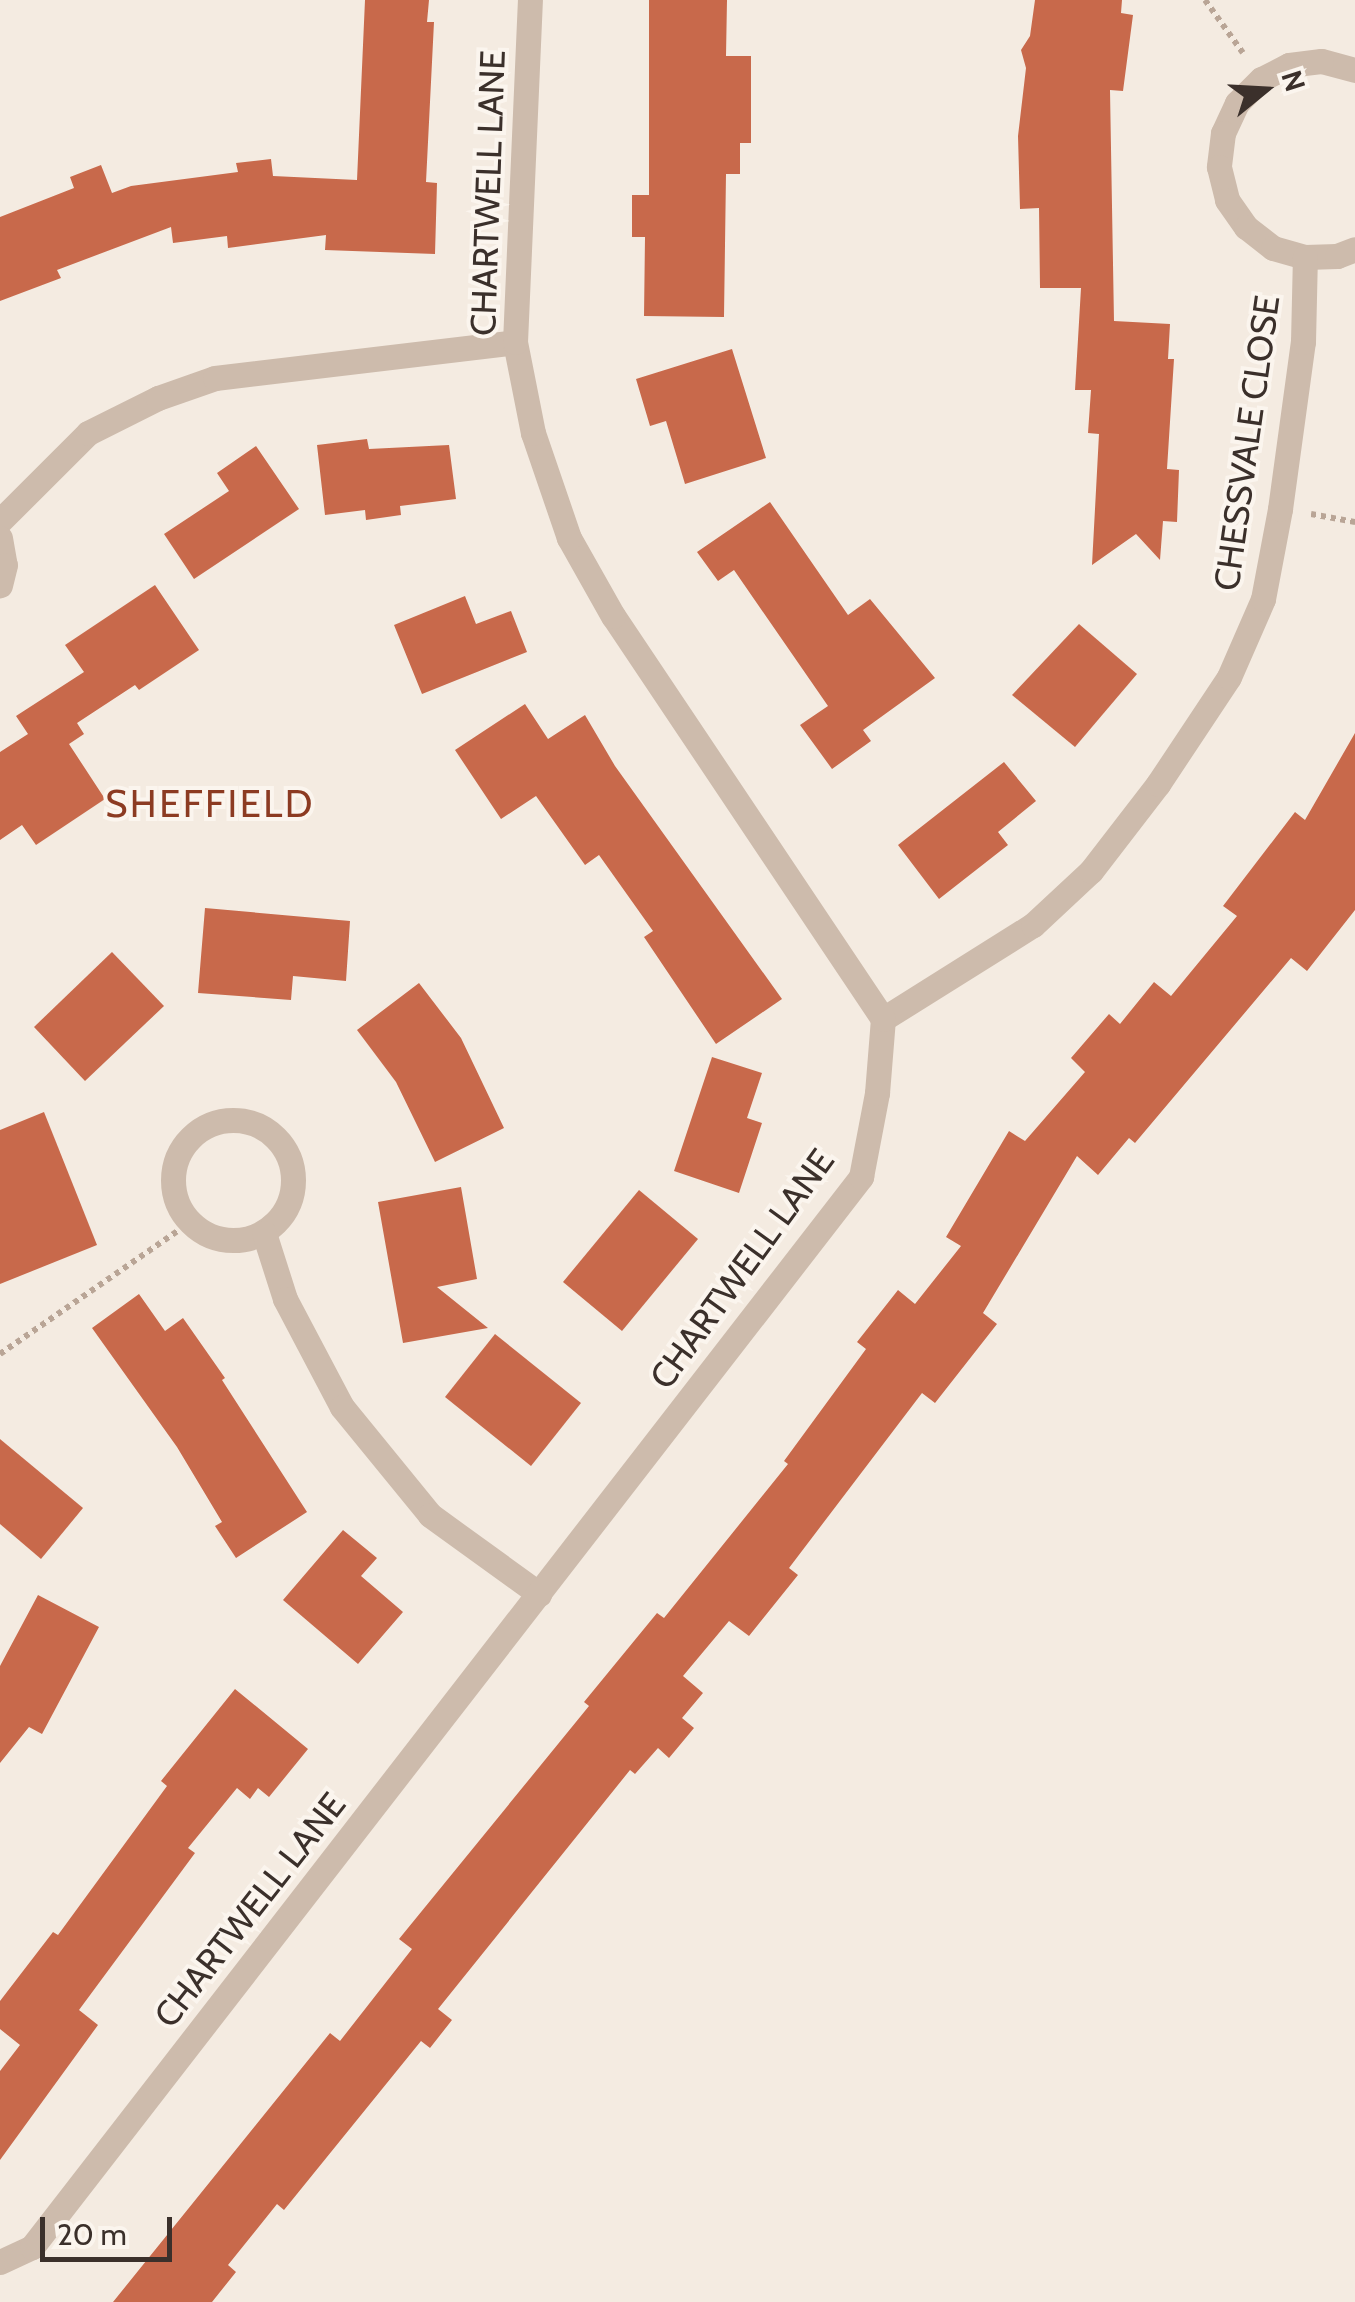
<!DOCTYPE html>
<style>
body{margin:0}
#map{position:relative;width:1355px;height:2302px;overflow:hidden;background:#f4ebe1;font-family:Cabin,sans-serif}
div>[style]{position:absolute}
.building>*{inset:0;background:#c8694b}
.path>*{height:6px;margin-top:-3px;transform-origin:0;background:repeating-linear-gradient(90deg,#b9a596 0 5px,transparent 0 10px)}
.minor>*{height:25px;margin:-12.5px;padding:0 12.5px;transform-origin:12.5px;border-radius:12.5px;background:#cdbbac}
.minor>.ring{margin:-12.5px;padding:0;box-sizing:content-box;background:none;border:25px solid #cdbbac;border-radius:50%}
span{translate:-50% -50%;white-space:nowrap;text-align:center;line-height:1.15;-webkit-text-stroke:8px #fbf5ee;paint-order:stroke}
.street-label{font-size:35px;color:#3b302b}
.neighbourhood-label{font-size:38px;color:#8c3b22;letter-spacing:2.5px}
.north{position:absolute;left:1215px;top:40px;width:100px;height:100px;-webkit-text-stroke:8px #fbf5ee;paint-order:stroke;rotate:72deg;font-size:28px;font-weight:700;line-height:40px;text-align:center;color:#3b302b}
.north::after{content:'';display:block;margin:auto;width:35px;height:45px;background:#3b302b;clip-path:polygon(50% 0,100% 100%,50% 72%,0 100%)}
.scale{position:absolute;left:40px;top:2217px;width:132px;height:45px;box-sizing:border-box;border:5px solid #3b302b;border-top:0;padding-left:12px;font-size:30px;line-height:35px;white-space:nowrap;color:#3b302b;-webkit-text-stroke:8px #fbf5ee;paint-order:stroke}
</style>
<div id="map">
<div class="building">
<div style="clip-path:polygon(365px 0,429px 0,427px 22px,434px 22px,426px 182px,437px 183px,435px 254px,325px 250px,326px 235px,228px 248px,227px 236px,173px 243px,171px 227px,57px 270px,61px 278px,0 301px,0 217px,74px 188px,70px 177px,101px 165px,112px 193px,131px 186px,238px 172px,236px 163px,271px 159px,273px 176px,357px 180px)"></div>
<div style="clip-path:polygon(649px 0,727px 0,726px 56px,751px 56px,751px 143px,740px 143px,740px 174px,726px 174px,724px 317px,644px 316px,645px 237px,632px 237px,632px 195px,649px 195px)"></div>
<div style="clip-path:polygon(1035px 0,1122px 0,1121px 13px,1133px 15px,1123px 91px,1110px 90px,1114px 321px,1170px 324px,1168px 359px,1174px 359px,1167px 469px,1179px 470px,1177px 522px,1163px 521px,1160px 560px,1136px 534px,1092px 565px,1099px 434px,1088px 433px,1091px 390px,1075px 390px,1081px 288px,1040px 288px,1039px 208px,1020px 209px,1018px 136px,1026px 68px,1021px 50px,1030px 36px)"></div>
<div style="clip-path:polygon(732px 349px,766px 458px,685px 484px,666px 421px,650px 426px,636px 379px)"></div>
<div style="clip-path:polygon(367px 439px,369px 449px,449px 445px,456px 499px,400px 506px,401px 515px,366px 520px,365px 510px,325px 515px,317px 445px)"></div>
<div style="clip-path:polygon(256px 446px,299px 509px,194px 579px,164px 534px,229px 491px,217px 473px)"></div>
<div style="clip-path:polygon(770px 502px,848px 615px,870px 599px,935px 678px,863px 730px,871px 741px,832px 769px,800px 725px,828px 706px,734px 570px,718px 581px,697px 552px)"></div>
<div style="clip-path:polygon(155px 585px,199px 650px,139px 690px,135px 685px,77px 723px,84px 734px,69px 744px,105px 799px,36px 845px,22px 825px,0 840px,0 752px,28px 734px,16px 716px,84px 672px,65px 645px)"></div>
<div style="clip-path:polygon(465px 596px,476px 624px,511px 611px,527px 652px,422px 694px,394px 625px)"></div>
<div style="clip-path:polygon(1079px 624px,1137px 674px,1075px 747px,1012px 695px)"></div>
<div style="clip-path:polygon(525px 704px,548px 739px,585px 715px,615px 766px,782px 999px,716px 1044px,644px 937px,653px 931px,599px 855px,585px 865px,536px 796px,501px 819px,455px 750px)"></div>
<div style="clip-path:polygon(1355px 733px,1355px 910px,1307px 971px,1291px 958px,1135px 1143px,1129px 1138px,1098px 1175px,1077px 1156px,983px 1313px,997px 1324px,935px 1403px,922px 1393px,789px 1568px,798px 1575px,749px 1636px,729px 1621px,683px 1676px,703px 1693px,682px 1718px,694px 1728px,669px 1758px,658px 1748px,635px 1774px,630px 1770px,438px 2009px,452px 2020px,430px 2048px,421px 2041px,284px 2210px,277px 2204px,228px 2265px,236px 2272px,212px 2302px,113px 2302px,330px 2033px,340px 2041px,412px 1949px,399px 1939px,589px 1706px,584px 1702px,657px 1613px,664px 1618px,788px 1464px,784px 1461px,866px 1349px,857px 1342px,898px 1290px,915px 1304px,961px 1246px,946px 1237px,1009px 1131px,1025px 1141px,1085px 1072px,1071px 1058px,1109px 1014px,1120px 1024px,1154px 982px,1171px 996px,1237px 916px,1223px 906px,1295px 812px,1305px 820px)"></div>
<div style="clip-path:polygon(1004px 762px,1036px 801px,998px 832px,1008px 845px,939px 899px,898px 845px)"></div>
<div style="clip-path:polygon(205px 908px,350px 921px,346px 981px,293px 976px,291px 1000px,198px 993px)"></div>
<div style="clip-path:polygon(112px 952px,164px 1006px,85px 1081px,34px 1027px)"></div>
<div style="clip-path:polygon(419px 983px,461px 1038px,504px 1128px,435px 1162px,396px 1082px,357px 1030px)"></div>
<div style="clip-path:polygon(712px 1057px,762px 1073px,747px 1118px,762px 1123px,739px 1193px,674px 1171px)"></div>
<div style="clip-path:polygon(44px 1112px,97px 1245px,0 1284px,0 1130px)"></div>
<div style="clip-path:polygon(461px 1187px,477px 1279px,437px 1287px,488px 1328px,403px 1343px,378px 1202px)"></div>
<div style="clip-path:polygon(639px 1190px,698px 1239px,622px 1331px,563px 1282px)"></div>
<div style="clip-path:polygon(139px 1294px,165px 1331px,183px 1318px,225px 1378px,222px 1380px,307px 1512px,236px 1558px,215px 1526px,222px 1522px,177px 1447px,92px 1328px)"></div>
<div style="clip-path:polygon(495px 1334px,581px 1403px,531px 1466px,445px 1397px)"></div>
<div style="clip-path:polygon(0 1439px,83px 1508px,41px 1559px,0 1524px)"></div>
<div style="clip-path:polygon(343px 1530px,377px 1558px,361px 1576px,403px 1612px,358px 1664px,283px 1600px)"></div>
<div style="clip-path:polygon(38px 1595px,99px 1627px,42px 1734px,29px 1727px,0 1763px,0 1666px)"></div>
<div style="clip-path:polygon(235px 1689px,308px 1749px,269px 1797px,258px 1788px,250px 1799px,237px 1788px,188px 1848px,195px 1853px,79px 2010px,98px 2025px,0 2160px,0 2071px,20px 2045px,0 2029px,0 2001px,53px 1932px,58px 1935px,167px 1786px,161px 1781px)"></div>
</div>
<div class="path">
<div style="left:1205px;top:0;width:65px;rotate:54.4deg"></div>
<div style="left:1311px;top:514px;width:45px;rotate:10.3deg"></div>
<div style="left:0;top:1354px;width:230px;rotate:-34.7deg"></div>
</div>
<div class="minor">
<div style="left:1355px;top:70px;width:35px;rotate:-165deg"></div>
<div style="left:1321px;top:61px;width:32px;rotate:173deg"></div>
<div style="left:1289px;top:65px;width:31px;rotate:153deg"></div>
<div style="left:1261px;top:79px;width:34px;rotate:135deg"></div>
<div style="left:1237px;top:103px;width:33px;rotate:115deg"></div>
<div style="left:1223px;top:133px;width:34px;rotate:97deg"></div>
<div style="left:1219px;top:167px;width:34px;rotate:76deg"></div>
<div style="left:1227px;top:200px;width:33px;rotate:55deg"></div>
<div style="left:1246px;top:227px;width:34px;rotate:38deg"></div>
<div style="left:1273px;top:248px;width:33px;rotate:16deg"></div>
<div style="left:1305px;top:257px;width:32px;rotate:-2deg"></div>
<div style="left:1337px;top:256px;width:19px;rotate:-21deg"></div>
<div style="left:0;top:521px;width:124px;rotate:-45deg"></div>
<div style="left:88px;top:433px;width:78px;rotate:-26.6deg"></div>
<div style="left:158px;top:398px;width:60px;rotate:-19.3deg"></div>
<div style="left:215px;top:378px;width:302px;rotate:-6.8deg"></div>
<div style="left:0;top:538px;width:27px;rotate:80deg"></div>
<div style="left:5px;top:565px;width:21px;rotate:104deg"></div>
<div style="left:883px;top:1019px;width:177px;rotate:-32.1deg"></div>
<div style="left:1033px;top:925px;width:79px;rotate:-43deg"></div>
<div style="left:1091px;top:871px;width:110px;rotate:-52.4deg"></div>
<div style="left:1158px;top:784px;width:128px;rotate:-56.4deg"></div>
<div style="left:1229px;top:677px;width:85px;rotate:-66.4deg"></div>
<div style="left:1263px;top:599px;width:92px;rotate:-79.3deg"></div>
<div style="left:1280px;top:509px;width:169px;rotate:-82.2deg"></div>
<div style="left:1303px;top:342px;width:85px;rotate:-88.7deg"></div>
<div class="ring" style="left:173px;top:1120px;width:95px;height:95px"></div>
<div style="left:264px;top:1233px;width:69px;rotate:72.3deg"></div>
<div style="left:285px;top:1299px;width:122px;rotate:62.2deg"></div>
<div style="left:342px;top:1407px;width:139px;rotate:50.8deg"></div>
<div style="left:430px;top:1515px;width:135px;rotate:35.9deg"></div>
<div style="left:0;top:2262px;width:35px;rotate:-25deg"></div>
<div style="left:32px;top:2247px;width:1354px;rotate:-52.23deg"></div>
<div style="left:861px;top:1177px;width:86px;rotate:-79.2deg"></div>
<div style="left:877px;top:1093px;width:74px;rotate:-85.4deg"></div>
<div style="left:883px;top:1019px;width:485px;rotate:-123.8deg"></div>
<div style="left:613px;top:616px;width:90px;rotate:-119.4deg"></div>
<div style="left:569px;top:538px;width:111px;rotate:-108.9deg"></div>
<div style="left:533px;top:433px;width:93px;rotate:-101.2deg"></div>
<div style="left:515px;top:342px;width:342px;rotate:-87.5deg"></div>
</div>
<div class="street-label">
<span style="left:488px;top:193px;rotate:-88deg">CHARTWELL LANE</span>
<span style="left:1247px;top:443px;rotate:-82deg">CHESSVALE CLOSE</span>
<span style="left:742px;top:1269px;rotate:-54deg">CHARTWELL LANE</span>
<span style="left:250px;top:1910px;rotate:-52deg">CHARTWELL LANE</span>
</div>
<div class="neighbourhood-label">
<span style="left:210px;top:804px">SHEFFIELD</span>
</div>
<div class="north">N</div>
<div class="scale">20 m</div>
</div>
